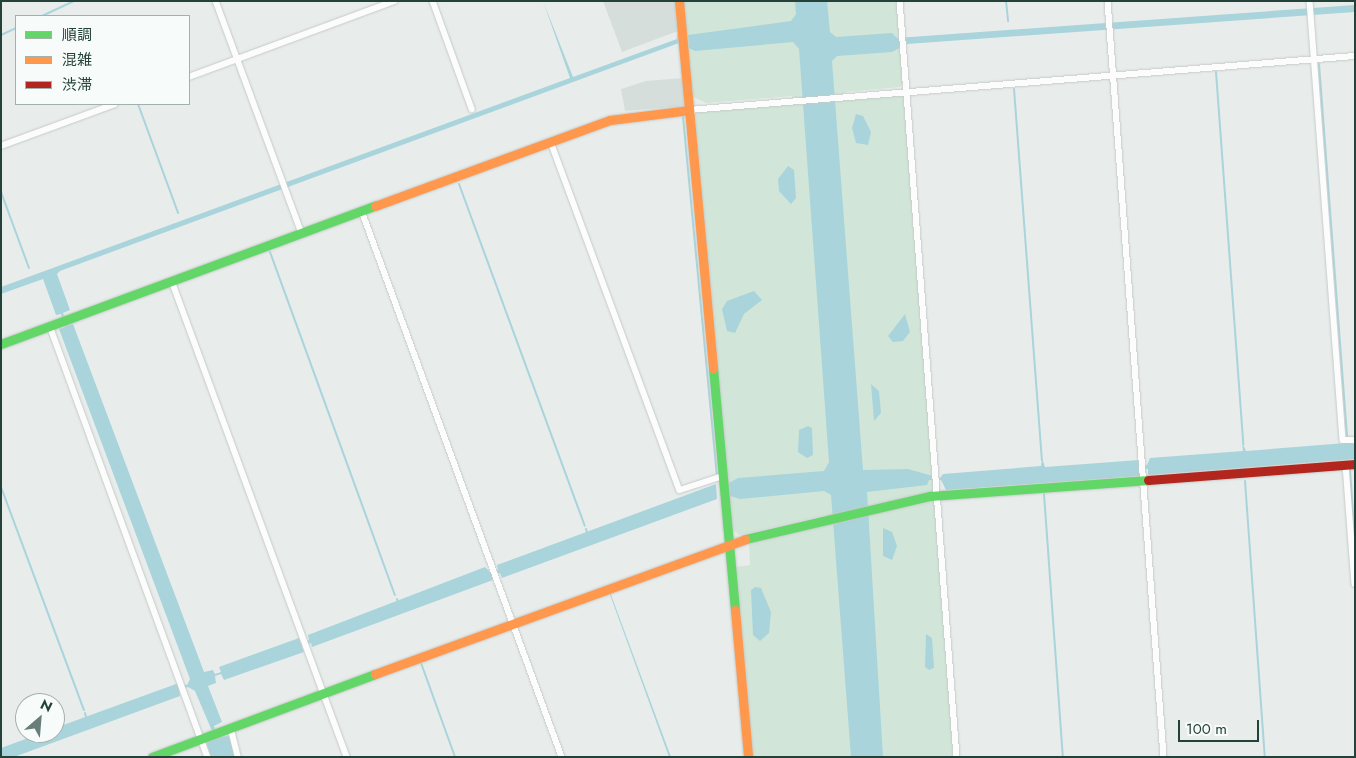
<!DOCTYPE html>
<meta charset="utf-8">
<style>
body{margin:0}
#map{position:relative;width:1356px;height:758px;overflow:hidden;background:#e8edeb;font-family:Jost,"Noto Sans JP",sans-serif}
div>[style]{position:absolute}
.built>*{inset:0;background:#d6dedb}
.green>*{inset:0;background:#d1e6d8}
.water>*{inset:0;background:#a9d4db}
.stream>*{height:2px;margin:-1px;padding:0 1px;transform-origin:1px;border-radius:1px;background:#a9d4db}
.roads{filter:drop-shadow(0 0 1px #c5cac8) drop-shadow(0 0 1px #c5cac8)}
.street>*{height:5.5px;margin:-2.75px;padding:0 2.75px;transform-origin:2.75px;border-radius:2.75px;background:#fcfcfc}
.fast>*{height:9px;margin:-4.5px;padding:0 4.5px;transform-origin:4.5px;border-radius:4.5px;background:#63d668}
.slow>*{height:9px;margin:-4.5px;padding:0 4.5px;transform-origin:4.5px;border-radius:4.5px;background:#ff974d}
.jam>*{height:9px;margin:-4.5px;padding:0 4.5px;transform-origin:4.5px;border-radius:4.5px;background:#b3261e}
span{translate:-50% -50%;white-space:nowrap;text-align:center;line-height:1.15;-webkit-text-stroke:5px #f7fbf9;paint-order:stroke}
.frame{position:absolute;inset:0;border:2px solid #24423a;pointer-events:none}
.legend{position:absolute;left:15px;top:15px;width:175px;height:90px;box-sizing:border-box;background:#f7fbf9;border:1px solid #a3b1ad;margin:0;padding:6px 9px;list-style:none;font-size:15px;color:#24423a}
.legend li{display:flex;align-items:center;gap:10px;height:25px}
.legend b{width:25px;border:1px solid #a3b1ad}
.north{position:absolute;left:15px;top:693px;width:50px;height:50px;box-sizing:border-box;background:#f7fbf9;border:1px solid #a3b1ad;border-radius:50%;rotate:27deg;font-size:14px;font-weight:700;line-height:20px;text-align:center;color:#24423a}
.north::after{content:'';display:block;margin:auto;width:18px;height:22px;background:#697e78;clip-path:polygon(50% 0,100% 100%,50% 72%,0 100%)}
.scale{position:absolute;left:1178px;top:720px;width:81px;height:22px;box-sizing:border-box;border:2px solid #24423a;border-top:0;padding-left:6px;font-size:15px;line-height:18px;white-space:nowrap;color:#24423a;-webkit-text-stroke:4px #f7fbf9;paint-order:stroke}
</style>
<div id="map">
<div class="built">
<div style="clip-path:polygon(603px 1px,676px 1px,678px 31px,622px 52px)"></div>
<div style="clip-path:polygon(683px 78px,685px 106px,625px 111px,621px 89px,646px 81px)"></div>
</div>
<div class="green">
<div style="clip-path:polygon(682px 1px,898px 1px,904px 82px,900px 87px,845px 92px,845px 99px,900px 94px,906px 99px,934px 489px,931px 493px,936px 502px,955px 757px,751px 757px,734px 567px,750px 565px,749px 543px,827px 525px,826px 515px,739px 535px,731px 528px,694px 116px,699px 112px,793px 104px,792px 96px,706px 103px,691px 96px)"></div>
</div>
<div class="water">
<div style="clip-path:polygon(543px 1px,573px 77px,677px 39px,677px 31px,679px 43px,60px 271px,57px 274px,70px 310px,63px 313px,67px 325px,73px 324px,204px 672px,213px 670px,215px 674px,221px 672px,219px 667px,299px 638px,301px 643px,309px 640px,308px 635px,485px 567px,491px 573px,498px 570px,497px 565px,716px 484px,717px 499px,502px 578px,500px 573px,492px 576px,493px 580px,312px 647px,311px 643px,302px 646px,304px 652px,224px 680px,221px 674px,215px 676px,216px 683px,208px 686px,222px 722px,214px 726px,218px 737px,229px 736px,236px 757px,211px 757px,206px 742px,215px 738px,195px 691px,188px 687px,179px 690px,180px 696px,14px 757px,1px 757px,1px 748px,42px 733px,55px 733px,55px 728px,176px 684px,187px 685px,190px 679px,59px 329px,65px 327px,61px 314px,56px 315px,43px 279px,1px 294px,1px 287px,570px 78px)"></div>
<div style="clip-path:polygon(795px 1px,827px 1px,830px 32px,836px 37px,892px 33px,897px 38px,1355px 5px,1355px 12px,907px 44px,892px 52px,837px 56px,832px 61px,863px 470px,908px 469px,940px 478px,943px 474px,1041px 466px,1042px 458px,1045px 467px,1139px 460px,1140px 466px,1147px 465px,1150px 458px,1243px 451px,1242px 442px,1246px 451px,1346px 443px,1346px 438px,1348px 443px,1355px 443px,1355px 459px,1148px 475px,1148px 469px,1140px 469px,1140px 476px,946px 490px,941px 480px,929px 480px,927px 485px,867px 492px,883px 757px,851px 757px,831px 495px,824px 491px,740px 499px,730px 496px,729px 483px,738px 478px,824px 471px,829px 462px,799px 49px,793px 42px,695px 51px,689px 48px,688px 35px,791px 21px,796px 14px)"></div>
<div style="clip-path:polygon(856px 114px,863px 116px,871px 132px,868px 145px,856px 143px,852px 128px)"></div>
<div style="clip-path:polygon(788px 166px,794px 170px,796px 198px,791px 204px,779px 191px,778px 179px)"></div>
<div style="clip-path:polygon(754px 291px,762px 300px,744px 314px,735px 333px,727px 331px,722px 309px,727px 301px)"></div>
<div style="clip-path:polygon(905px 314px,910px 332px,903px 341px,893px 342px,888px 336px)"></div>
<div style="clip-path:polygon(871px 384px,879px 391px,881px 413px,874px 421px)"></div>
<div style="clip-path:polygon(808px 426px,812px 428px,813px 455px,807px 458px,798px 452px,799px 430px)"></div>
<div style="clip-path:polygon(883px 528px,892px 532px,897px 546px,892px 560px,883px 556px)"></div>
<div style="clip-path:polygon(755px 587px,761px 588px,771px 612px,769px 633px,760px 641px,753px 635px,751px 590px)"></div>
<div style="clip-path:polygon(609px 592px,610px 592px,671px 757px,669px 757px)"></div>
<div style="clip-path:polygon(926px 634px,932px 638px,934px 668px,929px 670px,925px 667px)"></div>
</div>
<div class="stream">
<div style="left:1006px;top:1px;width:20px;rotate:84deg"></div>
<div style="left:42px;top:16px;width:35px;rotate:-25deg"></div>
<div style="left:1px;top:35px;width:17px;rotate:-25deg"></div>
<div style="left:1319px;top:64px;width:375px;rotate:85.7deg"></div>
<div style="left:1216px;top:72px;width:373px;rotate:85.8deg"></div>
<div style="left:1014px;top:89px;width:372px;rotate:85.7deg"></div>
<div style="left:138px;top:104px;width:116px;rotate:69.8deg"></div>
<div style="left:683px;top:117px;width:360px;rotate:84.6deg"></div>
<div style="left:459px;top:184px;width:364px;rotate:69.8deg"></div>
<div style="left:1px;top:192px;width:81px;rotate:69.8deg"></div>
<div style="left:270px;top:252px;width:365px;rotate:70deg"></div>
<div style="left:1350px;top:470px;width:71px;rotate:86deg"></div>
<div style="left:1245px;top:481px;width:277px;rotate:85.9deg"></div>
<div style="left:1px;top:487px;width:238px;rotate:69.6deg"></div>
<div style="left:1044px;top:494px;width:264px;rotate:85.9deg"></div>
<div style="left:586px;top:529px;width:3px;rotate:72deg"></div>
<div style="left:397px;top:599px;width:3px;rotate:72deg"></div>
<div style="left:421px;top:663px;width:100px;rotate:70.1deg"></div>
<div style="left:85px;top:713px;width:4px;rotate:76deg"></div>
</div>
<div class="roads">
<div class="street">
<div style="left:216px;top:1px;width:247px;rotate:69.7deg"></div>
<div style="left:433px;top:1px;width:115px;rotate:70.1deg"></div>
<div style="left:900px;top:1px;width:758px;rotate:85.69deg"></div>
<div style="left:1108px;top:1px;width:758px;rotate:85.76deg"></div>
<div style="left:1310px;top:1px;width:440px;rotate:85.7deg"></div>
<div style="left:1343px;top:440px;width:12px"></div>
<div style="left:189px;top:77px;width:219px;rotate:-20.3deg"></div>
<div style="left:689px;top:110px;width:668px;rotate:-4.64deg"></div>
<div style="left:551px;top:142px;width:371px;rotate:69.7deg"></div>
<div style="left:680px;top:490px;width:45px;rotate:-18deg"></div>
<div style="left:1px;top:146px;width:121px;rotate:-20.2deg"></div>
<div style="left:362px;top:211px;width:581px;rotate:69.88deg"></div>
<div style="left:172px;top:281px;width:507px;rotate:69.81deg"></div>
<div style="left:50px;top:326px;width:459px;rotate:69.9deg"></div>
<div style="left:1346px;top:465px;width:119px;rotate:85.7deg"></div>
<div style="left:231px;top:728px;width:30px;rotate:76deg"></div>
</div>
<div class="fast">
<div style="left:1px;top:344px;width:399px;rotate:-20.3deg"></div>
<div style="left:713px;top:368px;width:243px;rotate:84.8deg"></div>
<div style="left:745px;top:539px;width:190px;rotate:-13.1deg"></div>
<div style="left:930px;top:496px;width:219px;rotate:-4.2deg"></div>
<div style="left:152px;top:757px;width:238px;rotate:-20.4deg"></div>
</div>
<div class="slow">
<div style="left:679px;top:1px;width:369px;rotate:84.7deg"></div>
<div style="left:375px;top:206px;width:250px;rotate:-20.1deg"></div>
<div style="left:610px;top:120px;width:80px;rotate:-7.2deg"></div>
<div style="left:735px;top:610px;width:148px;rotate:84.9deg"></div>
<div style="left:375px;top:674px;width:394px;rotate:-20deg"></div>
</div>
<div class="jam">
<div style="left:1148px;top:480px;width:208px;rotate:-4.4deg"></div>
</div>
</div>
<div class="frame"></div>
<ul class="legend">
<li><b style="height:6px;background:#63d668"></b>順調</li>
<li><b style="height:6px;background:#ff974d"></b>混雑</li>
<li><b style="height:6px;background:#b3261e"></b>渋滞</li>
</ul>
<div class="north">N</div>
<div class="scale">100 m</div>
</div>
